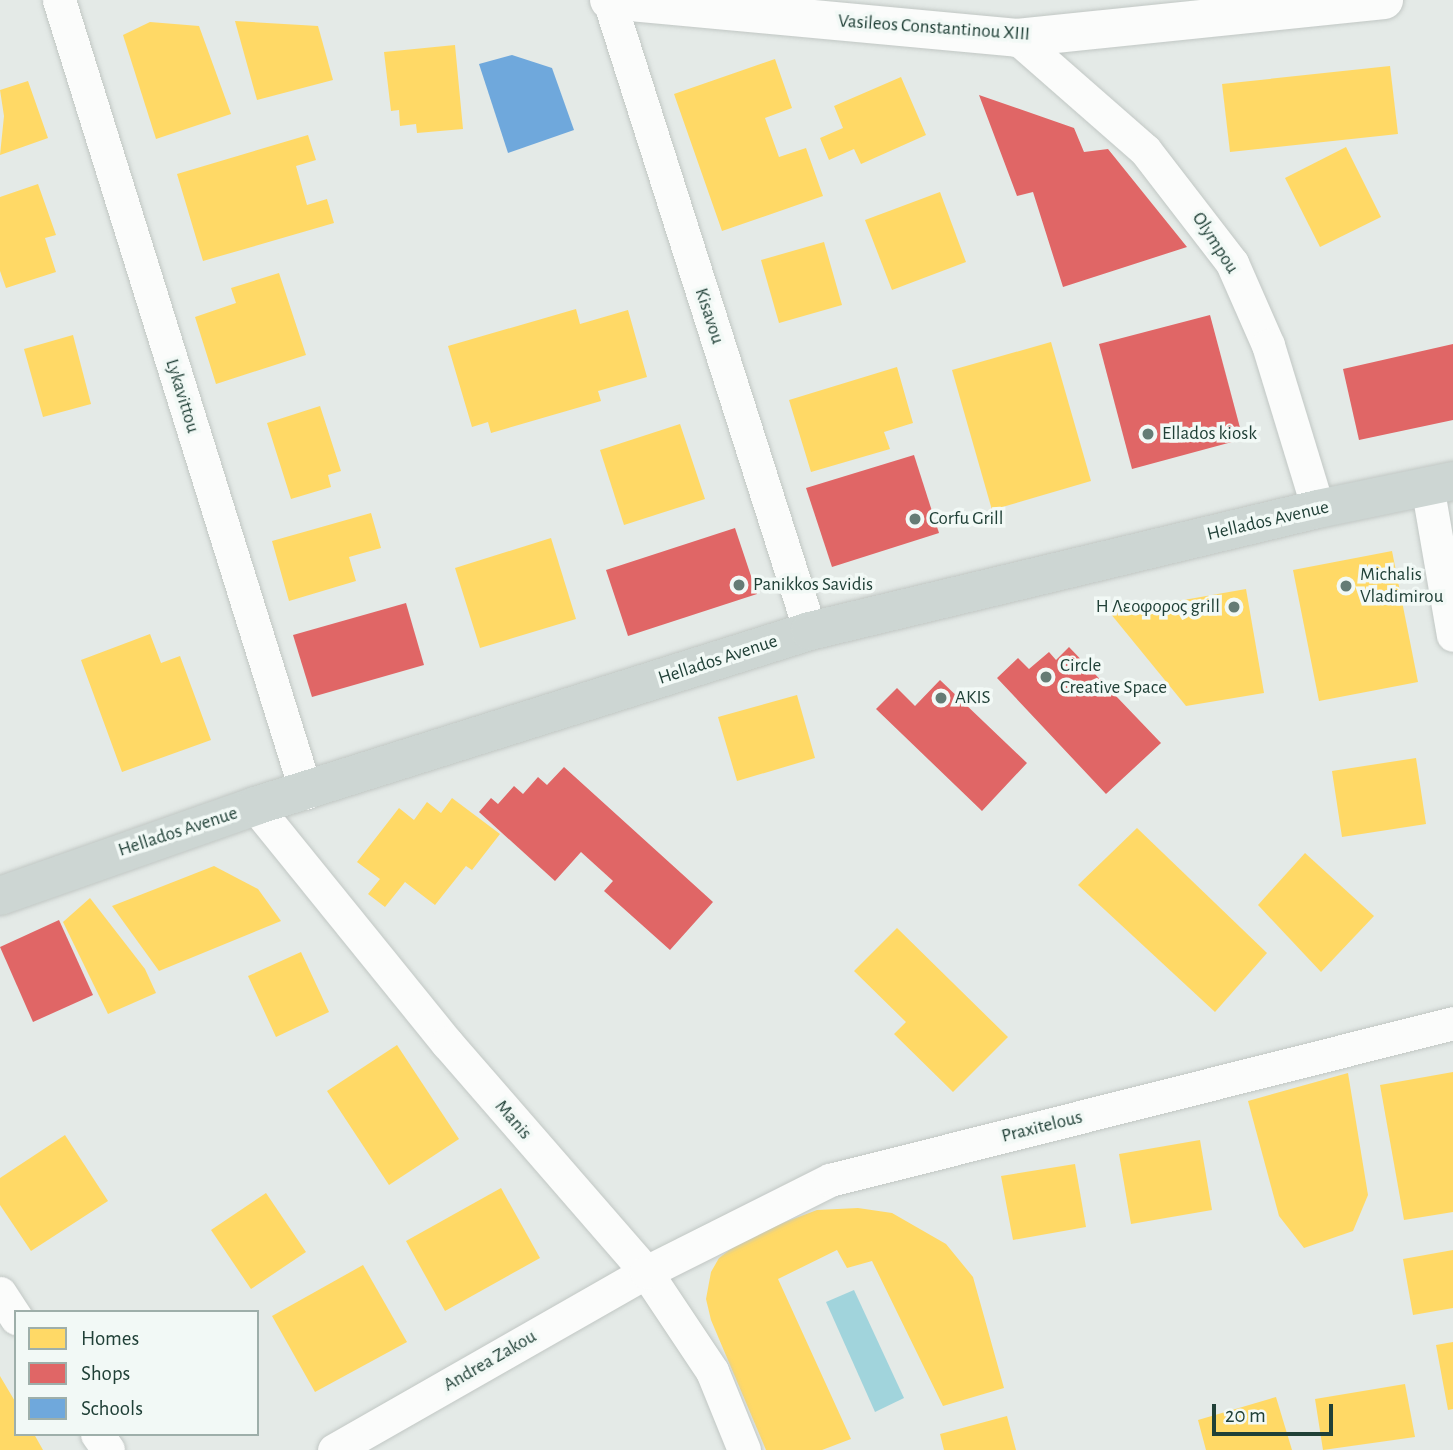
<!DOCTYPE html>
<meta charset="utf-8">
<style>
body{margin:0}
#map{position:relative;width:1453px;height:1450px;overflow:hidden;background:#e4eae7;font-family:"Alegreya Sans",sans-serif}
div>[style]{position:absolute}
.water>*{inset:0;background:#a1d4dc}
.homes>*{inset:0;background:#ffd966}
.shops>*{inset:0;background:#e06666}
.schools>*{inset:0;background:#6fa8dc}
.roads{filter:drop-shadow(0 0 2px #c1c7c4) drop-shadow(0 0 2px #c1c7c4)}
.minor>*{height:33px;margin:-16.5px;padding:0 16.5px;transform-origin:16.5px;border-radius:16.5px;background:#fbfcfb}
.tertiary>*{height:38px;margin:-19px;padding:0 19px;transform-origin:19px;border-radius:19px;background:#fbfcfb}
.primary>*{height:38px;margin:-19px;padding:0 19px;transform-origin:19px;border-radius:19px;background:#cdd6d3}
.dots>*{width:19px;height:19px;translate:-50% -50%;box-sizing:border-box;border:4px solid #f2f9f6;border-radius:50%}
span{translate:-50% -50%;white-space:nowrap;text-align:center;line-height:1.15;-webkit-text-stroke:7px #f2f9f6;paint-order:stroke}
.street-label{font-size:19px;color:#204037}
.poi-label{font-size:19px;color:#204037}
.left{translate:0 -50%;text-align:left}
.right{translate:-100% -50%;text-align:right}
.legend{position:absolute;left:14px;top:1310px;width:245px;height:126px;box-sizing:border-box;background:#f2f9f6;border:2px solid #9eafaa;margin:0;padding:9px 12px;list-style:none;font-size:21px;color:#204037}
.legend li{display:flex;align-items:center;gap:14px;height:35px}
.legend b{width:35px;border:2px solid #9eafaa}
.scale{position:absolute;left:1212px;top:1404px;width:121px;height:32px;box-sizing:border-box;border:4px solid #204037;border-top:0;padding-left:9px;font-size:21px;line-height:24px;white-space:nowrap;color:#204037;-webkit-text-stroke:5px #f2f9f6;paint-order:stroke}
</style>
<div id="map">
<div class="water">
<div style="clip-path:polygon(854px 1290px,904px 1398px,875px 1412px,826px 1302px)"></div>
</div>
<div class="homes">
<div style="clip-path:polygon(235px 21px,318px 26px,333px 80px,257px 100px)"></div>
<div style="clip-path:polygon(150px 22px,199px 26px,231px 114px,156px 139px,123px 35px)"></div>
<div style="clip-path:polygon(455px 45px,463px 129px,417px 133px,416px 124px,400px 126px,399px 110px,391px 111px,384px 52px)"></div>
<div style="clip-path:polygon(775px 59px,792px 108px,765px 118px,779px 157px,806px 148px,823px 196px,722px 231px,674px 94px)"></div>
<div style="clip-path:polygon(1390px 66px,1398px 134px,1230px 152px,1222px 84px)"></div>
<div style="clip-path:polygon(901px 77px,926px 135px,861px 164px,854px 149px,829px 160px,820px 138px,843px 128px,834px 106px)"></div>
<div style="clip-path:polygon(28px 81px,48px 138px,0 155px,4px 116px,0 90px)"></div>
<div style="clip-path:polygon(308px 135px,316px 160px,296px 166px,307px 205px,327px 199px,334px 223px,203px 261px,177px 174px)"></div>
<div style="clip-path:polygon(1346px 147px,1381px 217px,1320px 247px,1285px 178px)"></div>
<div style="clip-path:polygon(38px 184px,56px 235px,45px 238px,56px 272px,6px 288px,0 271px,0 197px)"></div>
<div style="clip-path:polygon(940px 192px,966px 262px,892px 290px,865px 220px)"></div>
<div style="clip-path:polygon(824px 242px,842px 305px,779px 323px,761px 260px)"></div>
<div style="clip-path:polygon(279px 273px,306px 355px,216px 384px,195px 317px,236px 303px,231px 288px)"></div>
<div style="clip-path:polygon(576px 309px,580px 324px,628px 310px,647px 377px,598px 391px,601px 401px,491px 433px,488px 422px,472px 427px,448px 346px)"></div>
<div style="clip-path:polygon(73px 335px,91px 404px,43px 417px,24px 349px)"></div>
<div style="clip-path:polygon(1051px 342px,1091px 481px,992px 510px,952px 370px)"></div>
<div style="clip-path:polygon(897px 367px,913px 423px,884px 432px,890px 449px,811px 472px,789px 400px)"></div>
<div style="clip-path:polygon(320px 406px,341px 471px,328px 475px,331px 487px,291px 499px,267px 423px)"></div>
<div style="clip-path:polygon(680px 424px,705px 499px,624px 525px,600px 450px)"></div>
<div style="clip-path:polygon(371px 513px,381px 548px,349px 557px,356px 581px,289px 601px,272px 541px)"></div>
<div style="clip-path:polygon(551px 538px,576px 619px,480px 648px,455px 568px)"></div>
<div style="clip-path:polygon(1392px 551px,1418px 682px,1319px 701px,1293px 570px)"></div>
<div style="clip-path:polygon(1246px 589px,1264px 693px,1186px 706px,1110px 613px)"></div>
<div style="clip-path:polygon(150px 634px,161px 663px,180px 656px,211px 740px,122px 772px,81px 660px)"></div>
<div style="clip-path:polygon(797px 695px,815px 758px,737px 781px,718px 717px)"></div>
<div style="clip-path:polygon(1416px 758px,1426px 824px,1342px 837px,1332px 771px)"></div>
<div style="clip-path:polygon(452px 798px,500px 834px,472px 870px,466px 866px,435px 905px,405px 882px,385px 907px,368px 894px,380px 879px,357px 862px,399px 808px,414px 820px,427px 802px,441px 813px)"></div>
<div style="clip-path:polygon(1137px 828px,1267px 953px,1215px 1012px,1078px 885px)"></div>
<div style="clip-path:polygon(1305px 853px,1374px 916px,1321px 972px,1258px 905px)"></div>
<div style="clip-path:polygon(214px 866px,258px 889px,281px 921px,159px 971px,112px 906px)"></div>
<div style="clip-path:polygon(90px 898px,145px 969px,156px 993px,108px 1014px,63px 922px)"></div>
<div style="clip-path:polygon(897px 928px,1008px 1037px,953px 1092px,894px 1034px,906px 1022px,854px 971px)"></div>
<div style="clip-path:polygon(301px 952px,329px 1012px,276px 1037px,248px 976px)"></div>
<div style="clip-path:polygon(397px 1045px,459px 1139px,389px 1185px,327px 1091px)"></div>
<div style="clip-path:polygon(1453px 1072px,1453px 1212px,1404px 1220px,1380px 1085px)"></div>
<div style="clip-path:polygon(1348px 1073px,1368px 1195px,1353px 1231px,1304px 1248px,1279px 1216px,1248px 1101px)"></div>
<div style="clip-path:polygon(65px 1135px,108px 1201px,31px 1251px,0 1205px,0 1178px)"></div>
<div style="clip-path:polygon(1200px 1140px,1212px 1210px,1131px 1224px,1119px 1154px)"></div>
<div style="clip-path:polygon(1075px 1164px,1086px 1227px,1013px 1240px,1001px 1176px)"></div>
<div style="clip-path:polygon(501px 1188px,540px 1258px,445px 1311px,406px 1241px)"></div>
<div style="clip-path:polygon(266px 1193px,306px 1252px,251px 1289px,211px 1230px)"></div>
<div style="clip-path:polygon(858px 1208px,892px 1213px,946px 1244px,973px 1277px,1004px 1388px,943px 1406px,872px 1261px,847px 1268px,837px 1250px,778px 1279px,851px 1439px,822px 1450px,766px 1450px,711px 1320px,706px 1299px,711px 1272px,719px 1258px,748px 1236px,817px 1210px)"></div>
<div style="clip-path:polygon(1453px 1250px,1453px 1308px,1413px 1315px,1403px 1259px)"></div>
<div style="clip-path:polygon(363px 1265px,407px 1342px,315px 1392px,272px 1316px)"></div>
<div style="clip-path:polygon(1453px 1342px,1453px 1409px,1448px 1410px,1436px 1345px)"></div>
<div style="clip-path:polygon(0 1376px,16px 1403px,16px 1434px,34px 1434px,43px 1450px,0 1450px)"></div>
<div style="clip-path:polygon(1405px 1384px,1415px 1437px,1323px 1450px,1315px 1399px)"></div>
<div style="clip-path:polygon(1276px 1397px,1292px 1450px,1206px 1450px,1198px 1420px)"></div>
<div style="clip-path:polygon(1007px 1416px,1016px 1450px,944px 1450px,940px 1434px)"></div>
</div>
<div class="shops">
<div style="clip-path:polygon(979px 95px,1074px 128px,1084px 152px,1108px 149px,1187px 247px,1063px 287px,1033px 192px,1017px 196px)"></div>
<div style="clip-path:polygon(1210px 315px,1243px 439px,1132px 469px,1099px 344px)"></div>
<div style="clip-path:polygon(1453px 344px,1453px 420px,1359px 440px,1343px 369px)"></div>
<div style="clip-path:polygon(914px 455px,939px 533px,832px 567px,806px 488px)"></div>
<div style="clip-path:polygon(735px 528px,757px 594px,628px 636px,606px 570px)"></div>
<div style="clip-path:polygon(406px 603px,424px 665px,312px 697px,293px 635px)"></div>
<div style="clip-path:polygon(1069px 647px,1161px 743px,1106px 794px,997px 678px,1018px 658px,1029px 669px,1049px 652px,1056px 660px)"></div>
<div style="clip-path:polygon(940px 680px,1027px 763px,982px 811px,876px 709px,897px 688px,915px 706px)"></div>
<div style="clip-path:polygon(564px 767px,713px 902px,670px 950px,604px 891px,613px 881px,581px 852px,555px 881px,479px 812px,491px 798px,498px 804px,514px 786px,523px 794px,538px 777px,547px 785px)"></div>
<div style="clip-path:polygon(59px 920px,93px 995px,33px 1022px,0 947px)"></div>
</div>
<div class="schools">
<div style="clip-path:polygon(512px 55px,552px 68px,574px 130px,508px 153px,479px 64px)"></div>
</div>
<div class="roads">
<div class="minor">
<div style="left:59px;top:0;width:830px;rotate:72.68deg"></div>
<div style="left:609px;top:0;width:662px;rotate:72.33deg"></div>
<div style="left:1017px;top:38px;width:170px;rotate:41.2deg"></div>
<div style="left:1145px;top:150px;width:143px;rotate:52.4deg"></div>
<div style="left:1232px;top:263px;width:90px;rotate:66.3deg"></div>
<div style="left:1268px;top:345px;width:171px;rotate:73deg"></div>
<div style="left:1427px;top:485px;width:152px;rotate:80.2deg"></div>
<div style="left:255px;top:806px;width:305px;rotate:51deg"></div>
<div style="left:447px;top:1043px;width:303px;rotate:49deg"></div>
<div style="left:646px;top:1272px;width:119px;rotate:56.3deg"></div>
<div style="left:712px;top:1371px;width:85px;rotate:67.9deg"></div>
<div style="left:0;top:1293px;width:30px;rotate:57deg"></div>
<div style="left:97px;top:1434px;width:19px;rotate:55deg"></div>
<div style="left:334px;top:1450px;width:359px;rotate:-29.7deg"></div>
<div style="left:646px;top:1272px;width:206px;rotate:-26.6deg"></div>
<div style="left:830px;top:1180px;width:642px;rotate:-14.14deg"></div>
</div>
<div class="tertiary">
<div style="left:609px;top:0;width:410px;rotate:5.3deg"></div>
<div style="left:1017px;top:38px;width:369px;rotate:-5.9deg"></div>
</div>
<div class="primary">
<div style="left:0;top:896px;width:270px;rotate:-19.4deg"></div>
<div style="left:255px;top:806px;width:582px;rotate:-17.5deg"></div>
<div style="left:810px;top:631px;width:522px;rotate:-13.5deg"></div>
<div style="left:1318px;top:509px;width:138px;rotate:-11.7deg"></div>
</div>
</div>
<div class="dots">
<div style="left:1148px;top:434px;background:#657c75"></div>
<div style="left:915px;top:519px;background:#657c75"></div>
<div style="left:739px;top:585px;background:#657c75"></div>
<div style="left:1346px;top:586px;background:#657c75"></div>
<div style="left:1234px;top:607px;background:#657c75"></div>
<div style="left:1046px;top:677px;background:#657c75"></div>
<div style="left:941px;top:698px;background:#657c75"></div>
</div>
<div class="street-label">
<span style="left:934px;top:28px;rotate:4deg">Vasileos Constantinou XIII</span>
<span style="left:1215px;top:243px;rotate:57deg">Olympou</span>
<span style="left:709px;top:316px;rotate:72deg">Kisavou</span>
<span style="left:182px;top:396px;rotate:73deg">Lykavittou</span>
<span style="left:1268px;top:521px;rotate:-13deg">Hellados Avenue</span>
<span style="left:718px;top:660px;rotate:-18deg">Hellados Avenue</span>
<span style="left:178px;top:832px;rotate:-18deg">Hellados Avenue</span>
<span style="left:513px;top:1120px;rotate:49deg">Manis</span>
<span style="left:1042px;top:1127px;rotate:-14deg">Praxitelous</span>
<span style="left:490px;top:1361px;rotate:-30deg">Andrea Zakou</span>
</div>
<div class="poi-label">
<span class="left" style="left:1162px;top:434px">Ellados kiosk</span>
<span class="left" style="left:929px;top:519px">Corfu Grill</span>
<span class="left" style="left:1360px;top:586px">Michalis<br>Vladimirou</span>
<span class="left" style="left:753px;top:585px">Panikkos Savidis</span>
<span class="right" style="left:1220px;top:607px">Η Λεοφορος grill</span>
<span class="left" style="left:1060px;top:677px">Circle<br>Creative Space</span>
<span class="left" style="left:955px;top:698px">AKIS</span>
</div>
<ul class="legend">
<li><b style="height:19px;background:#ffd966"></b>Homes</li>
<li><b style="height:19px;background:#e06666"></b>Shops</li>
<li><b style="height:19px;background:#6fa8dc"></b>Schools</li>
</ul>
<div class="scale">20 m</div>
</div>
